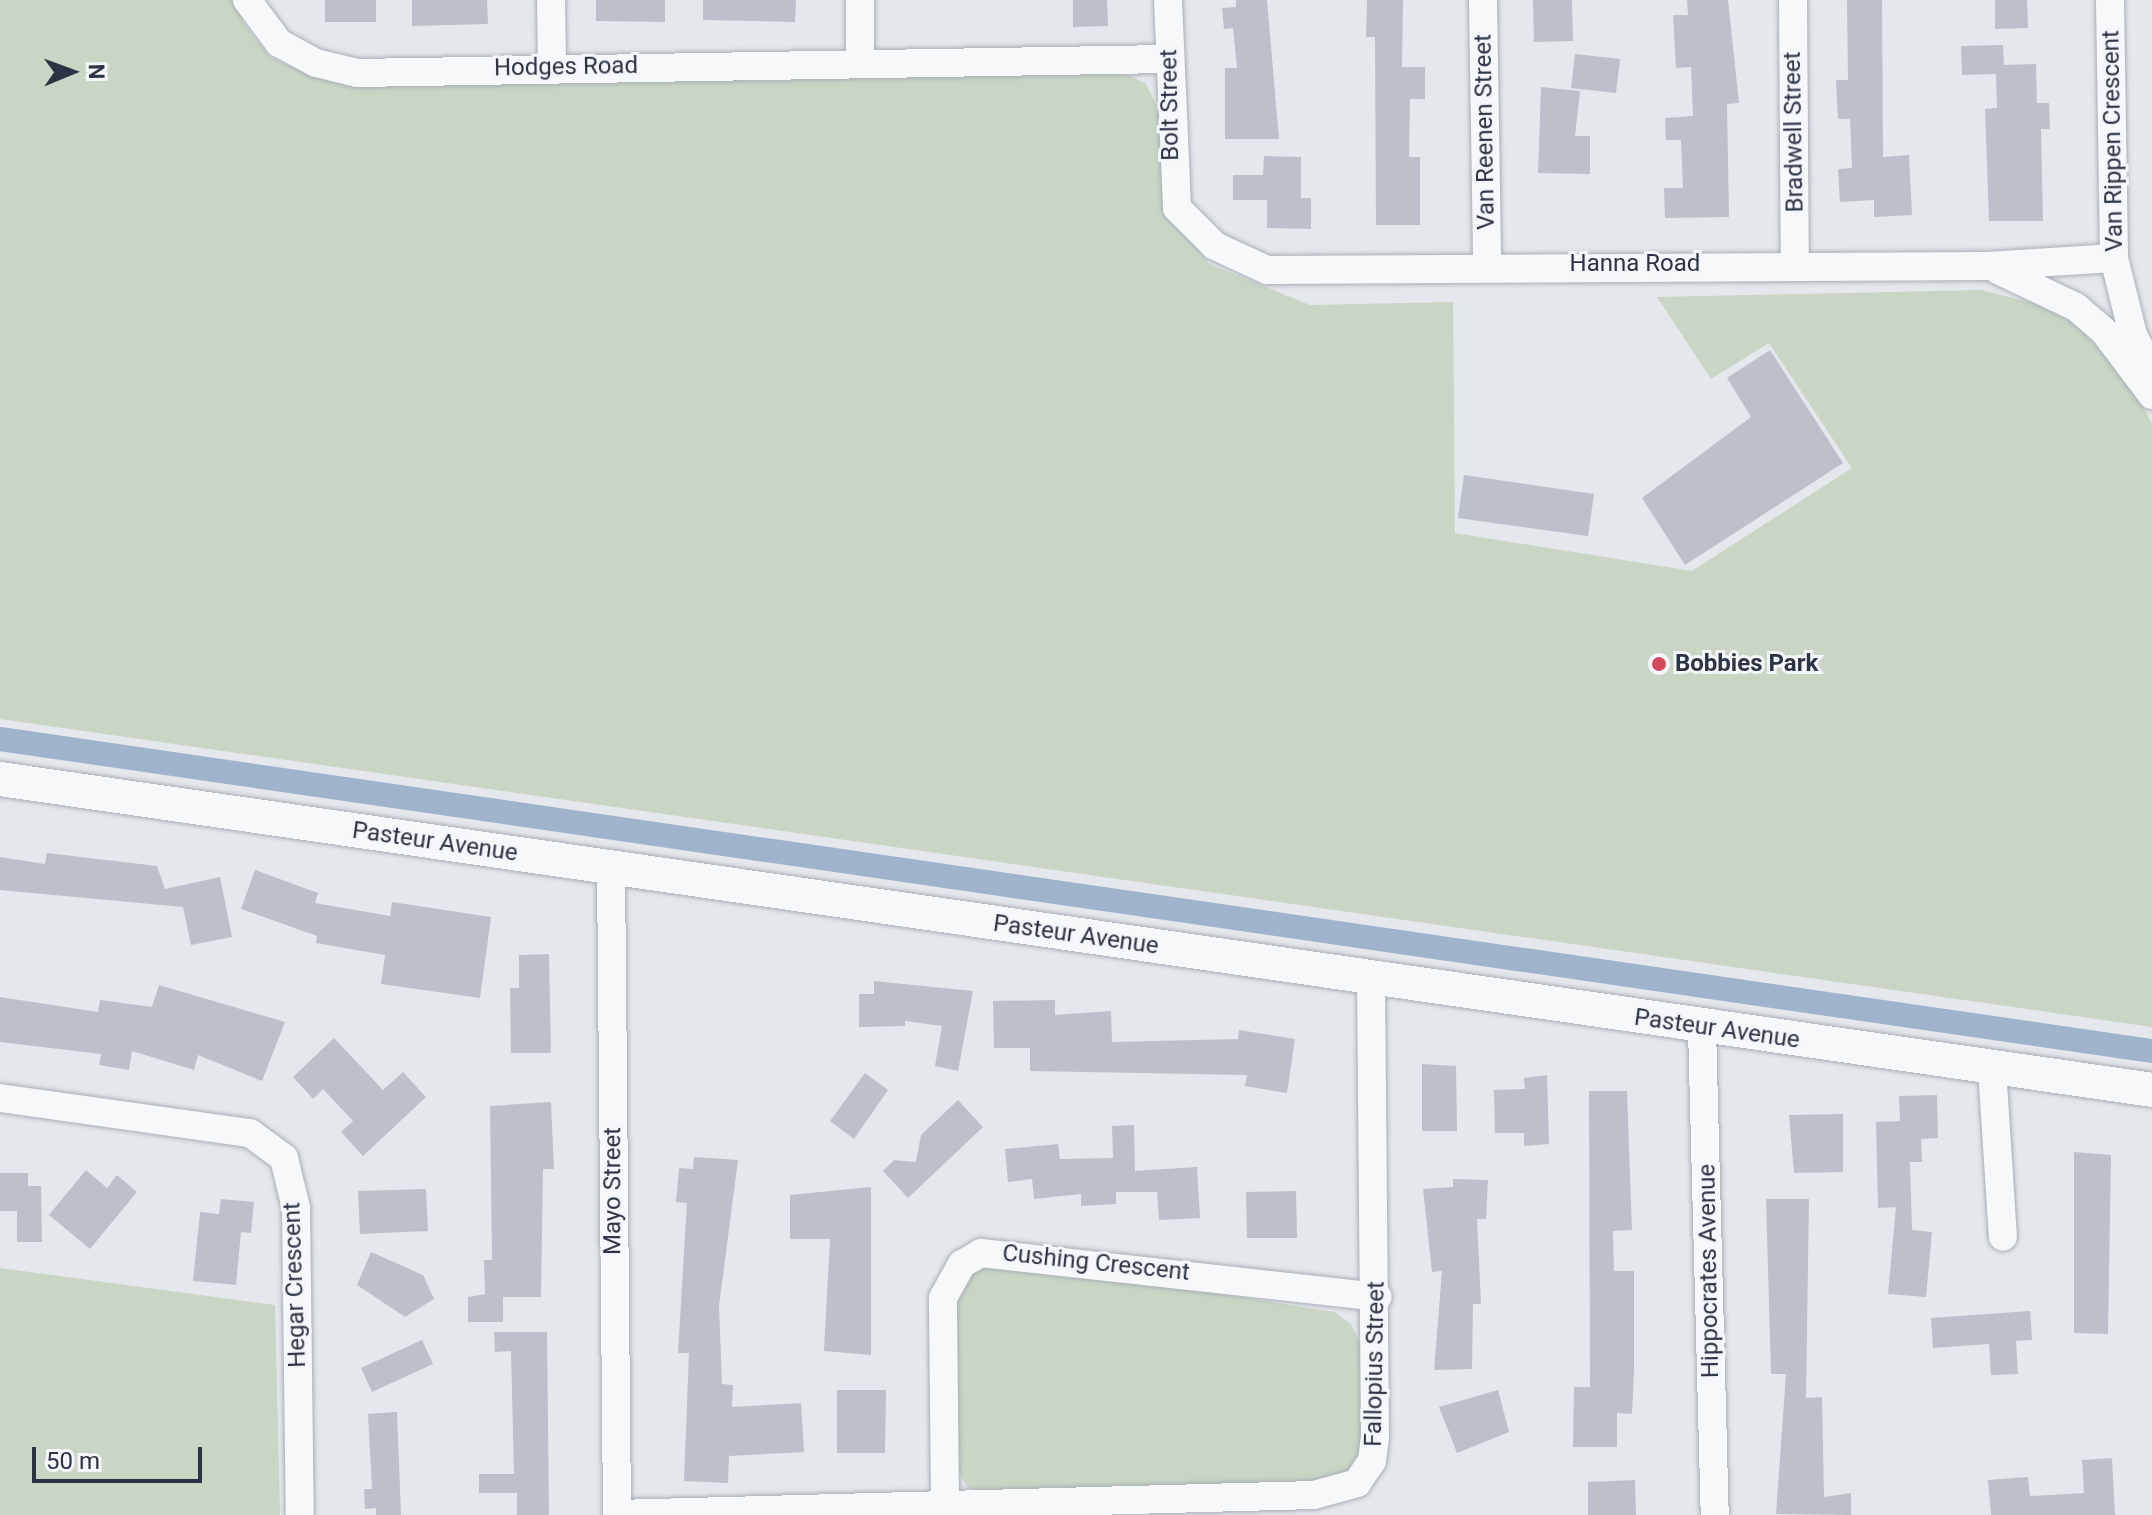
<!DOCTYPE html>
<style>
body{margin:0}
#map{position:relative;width:2152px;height:1515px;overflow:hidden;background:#e4e7ec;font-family:Roboto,sans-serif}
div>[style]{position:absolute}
.green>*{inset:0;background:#c9d6c5}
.canal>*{height:24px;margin:-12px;padding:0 12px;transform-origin:12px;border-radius:12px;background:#9fb4cc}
.building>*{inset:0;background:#bbc0ca}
.roads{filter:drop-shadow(0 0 2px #a9aeb7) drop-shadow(0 0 2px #a9aeb7)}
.minor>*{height:28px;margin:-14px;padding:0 14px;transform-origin:14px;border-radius:14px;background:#f7f8fa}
.tertiary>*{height:34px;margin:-17px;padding:0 17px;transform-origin:17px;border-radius:17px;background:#f7f8fa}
.dots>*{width:22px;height:22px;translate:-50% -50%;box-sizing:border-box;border:4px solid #f4f6f9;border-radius:50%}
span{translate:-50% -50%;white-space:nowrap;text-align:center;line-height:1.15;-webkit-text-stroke:6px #f4f6f9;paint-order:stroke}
.street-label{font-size:24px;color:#2b3445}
.poi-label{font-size:24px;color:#2b3445;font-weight:700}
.left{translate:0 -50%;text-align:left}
.north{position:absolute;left:32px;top:32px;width:80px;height:80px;-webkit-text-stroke:6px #f4f6f9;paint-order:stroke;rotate:89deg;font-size:22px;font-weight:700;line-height:32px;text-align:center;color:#2b3445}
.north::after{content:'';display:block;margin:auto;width:28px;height:36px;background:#2b3445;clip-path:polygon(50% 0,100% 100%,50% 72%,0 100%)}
.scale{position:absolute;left:32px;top:1447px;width:170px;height:36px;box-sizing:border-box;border:4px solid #2b3445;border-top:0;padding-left:10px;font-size:24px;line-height:28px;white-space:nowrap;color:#2b3445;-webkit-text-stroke:6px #f4f6f9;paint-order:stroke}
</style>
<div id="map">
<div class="green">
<div style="clip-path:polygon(0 0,237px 0,244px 24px,270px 57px,299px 70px,1121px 72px,1146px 84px,1160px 112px,1177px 219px,1209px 264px,1310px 305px,1453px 302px,1455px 533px,1692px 571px,1852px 468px,1769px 343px,1711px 379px,1657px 297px,1981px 290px,2033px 303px,2076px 324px,2137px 393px,2152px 424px,2152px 1027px,0 719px)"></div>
<div style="clip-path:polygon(1009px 1260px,1334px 1312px,1351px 1324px,1361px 1345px,1366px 1455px,1339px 1483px,984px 1495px,968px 1487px,954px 1466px,949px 1328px,960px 1282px,971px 1269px)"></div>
<div style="clip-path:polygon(0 1268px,275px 1305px,280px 1515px,0 1515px)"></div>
</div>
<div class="canal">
<div style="left:0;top:739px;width:2174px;rotate:8.25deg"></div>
</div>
<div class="building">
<div style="clip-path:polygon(325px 0,376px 0,376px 22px,325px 22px)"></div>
<div style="clip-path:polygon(412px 0,487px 0,488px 24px,412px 26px)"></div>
<div style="clip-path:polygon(596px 0,665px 0,665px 22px,596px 21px)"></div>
<div style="clip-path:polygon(703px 0,796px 0,795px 22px,703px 20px)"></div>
<div style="clip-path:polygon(1073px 0,1107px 0,1108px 26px,1073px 27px)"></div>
<div style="clip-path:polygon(1236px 0,1267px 0,1279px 139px,1225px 139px,1225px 68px,1237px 68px,1233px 28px,1224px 29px,1222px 8px,1236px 7px)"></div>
<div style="clip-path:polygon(1367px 0,1403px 0,1402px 67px,1425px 67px,1425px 99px,1410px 99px,1409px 157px,1420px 157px,1420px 225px,1376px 225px,1375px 37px,1366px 37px)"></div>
<div style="clip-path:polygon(1533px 0,1572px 0,1573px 41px,1534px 42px)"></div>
<div style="clip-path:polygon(1687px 0,1728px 0,1739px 103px,1727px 104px,1729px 217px,1665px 218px,1664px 188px,1683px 188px,1681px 140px,1666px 140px,1665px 118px,1693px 116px,1691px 67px,1676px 68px,1673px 15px,1688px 15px)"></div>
<div style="clip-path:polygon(1847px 0,1882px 0,1883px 157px,1909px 155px,1912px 215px,1874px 217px,1874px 200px,1840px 202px,1838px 169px,1852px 168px,1850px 119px,1838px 119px,1836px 80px,1848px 80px)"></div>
<div style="clip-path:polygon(1995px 0,2027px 0,2028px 28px,1995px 29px)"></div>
<div style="clip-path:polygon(2003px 45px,2004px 65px,2036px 64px,2037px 103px,2049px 103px,2050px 129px,2041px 129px,2043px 221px,1989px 221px,1985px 109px,1997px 108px,1996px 74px,1962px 75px,1961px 46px)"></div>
<div style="clip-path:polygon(1575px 54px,1620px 59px,1616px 93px,1571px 88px)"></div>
<div style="clip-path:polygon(1541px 87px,1580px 91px,1575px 136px,1590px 136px,1590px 174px,1538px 173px)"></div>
<div style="clip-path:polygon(1264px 156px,1301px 157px,1301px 198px,1311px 198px,1311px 229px,1267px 228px,1267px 200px,1233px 200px,1233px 175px,1263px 175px)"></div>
<div style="clip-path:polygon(1770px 350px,1843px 463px,1685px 565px,1642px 498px,1751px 417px,1727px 378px)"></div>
<div style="clip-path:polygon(1464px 475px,1594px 494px,1588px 536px,1458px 518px)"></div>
<div style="clip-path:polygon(47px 853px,157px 866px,165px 889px,220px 877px,232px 937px,191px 945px,183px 907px,0 890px,0 857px,45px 864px)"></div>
<div style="clip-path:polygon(255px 870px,318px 893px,315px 903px,390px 916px,392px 902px,491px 917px,480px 998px,381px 984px,385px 955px,316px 943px,317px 936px,241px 909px)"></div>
<div style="clip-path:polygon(549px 954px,551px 1053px,511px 1053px,510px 988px,519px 988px,519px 955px)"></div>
<div style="clip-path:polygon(874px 981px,973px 991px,958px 1071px,935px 1066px,942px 1026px,905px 1021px,905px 1026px,859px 1027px,859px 994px,874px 994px)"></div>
<div style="clip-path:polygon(159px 985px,285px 1022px,262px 1081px,198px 1055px,194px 1070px,132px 1051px,129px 1070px,99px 1065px,101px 1054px,0 1042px,0 997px,98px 1012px,100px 1000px,152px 1007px)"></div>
<div style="clip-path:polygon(1055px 1000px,1055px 1015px,1111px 1011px,1112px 1042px,1238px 1039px,1239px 1030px,1295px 1039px,1287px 1093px,1245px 1086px,1247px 1075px,1030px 1071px,1030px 1048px,994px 1048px,993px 1001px)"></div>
<div style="clip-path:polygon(334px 1038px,383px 1090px,403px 1072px,426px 1097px,363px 1156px,341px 1132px,353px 1121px,323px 1089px,313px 1099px,293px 1077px)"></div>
<div style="clip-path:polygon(1422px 1064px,1456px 1066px,1457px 1131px,1422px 1131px)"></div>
<div style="clip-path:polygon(865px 1073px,888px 1090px,854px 1139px,830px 1121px)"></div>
<div style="clip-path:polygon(1547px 1075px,1549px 1144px,1524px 1146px,1524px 1133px,1495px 1133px,1494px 1090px,1525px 1089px,1524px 1078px)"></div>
<div style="clip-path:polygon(1589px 1091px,1627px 1091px,1632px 1230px,1613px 1231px,1614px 1271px,1634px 1271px,1634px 1372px,1632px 1414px,1617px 1413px,1617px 1447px,1573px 1447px,1574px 1387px,1590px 1387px)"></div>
<div style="clip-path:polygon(1937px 1095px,1938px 1138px,1921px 1139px,1922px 1162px,1910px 1162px,1912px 1230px,1932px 1232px,1926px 1297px,1888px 1294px,1896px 1207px,1878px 1208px,1876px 1122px,1900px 1121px,1899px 1096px)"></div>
<div style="clip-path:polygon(958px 1100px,983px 1127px,908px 1198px,883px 1171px,894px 1160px,916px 1162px,921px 1135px)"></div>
<div style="clip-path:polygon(551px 1102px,554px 1169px,543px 1169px,541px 1297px,503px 1297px,503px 1322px,468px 1322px,468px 1297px,485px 1294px,484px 1260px,492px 1260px,490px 1106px)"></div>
<div style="clip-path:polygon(1843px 1114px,1843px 1172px,1794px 1173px,1789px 1115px)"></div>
<div style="clip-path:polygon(1134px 1125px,1135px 1171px,1197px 1167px,1200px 1218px,1159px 1220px,1157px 1192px,1116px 1192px,1116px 1204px,1081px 1206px,1081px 1194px,1034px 1199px,1032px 1179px,1008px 1182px,1005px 1149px,1058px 1144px,1060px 1159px,1113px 1158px,1112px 1126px)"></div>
<div style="clip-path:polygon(2074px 1152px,2111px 1155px,2108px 1334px,2074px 1333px)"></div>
<div style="clip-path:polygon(694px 1157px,738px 1160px,719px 1306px,722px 1384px,733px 1385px,732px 1407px,801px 1403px,804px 1452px,729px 1456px,728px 1483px,684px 1481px,689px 1353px,678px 1353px,687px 1203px,676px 1202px,679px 1168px,693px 1169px)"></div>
<div style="clip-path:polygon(86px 1170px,107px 1188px,117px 1175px,137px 1192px,90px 1249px,49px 1215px)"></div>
<div style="clip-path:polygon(0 1173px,28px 1173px,28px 1186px,41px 1186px,42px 1242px,17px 1242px,17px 1211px,0 1211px)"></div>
<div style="clip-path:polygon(1453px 1179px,1488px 1180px,1486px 1219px,1477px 1219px,1481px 1304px,1473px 1304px,1472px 1369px,1434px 1370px,1442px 1271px,1432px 1272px,1423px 1189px,1453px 1187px)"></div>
<div style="clip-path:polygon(871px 1187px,871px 1355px,824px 1351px,830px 1239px,790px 1239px,790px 1195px)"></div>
<div style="clip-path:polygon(426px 1189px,428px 1231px,360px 1234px,358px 1191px)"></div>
<div style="clip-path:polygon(1296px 1191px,1297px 1238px,1247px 1238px,1246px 1192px)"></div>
<div style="clip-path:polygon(221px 1199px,254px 1202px,251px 1233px,241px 1232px,236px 1285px,193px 1281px,200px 1212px,219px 1214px)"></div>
<div style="clip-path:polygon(1766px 1199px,1809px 1199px,1806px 1398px,1822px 1397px,1824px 1497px,1851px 1493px,1851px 1515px,1776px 1514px,1786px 1374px,1771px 1374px)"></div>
<div style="clip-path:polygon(371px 1252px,423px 1275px,434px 1299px,405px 1317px,357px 1285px)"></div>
<div style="clip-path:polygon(2030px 1311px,2032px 1340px,2016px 1341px,2018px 1374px,1991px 1375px,1989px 1344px,1933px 1348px,1931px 1318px)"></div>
<div style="clip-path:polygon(494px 1332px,547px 1332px,549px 1515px,517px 1515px,517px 1493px,479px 1493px,479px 1474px,514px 1474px,511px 1351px,495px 1352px)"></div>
<div style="clip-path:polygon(422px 1340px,433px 1364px,372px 1392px,361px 1368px)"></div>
<div style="clip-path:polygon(837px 1390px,886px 1390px,885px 1453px,837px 1453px)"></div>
<div style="clip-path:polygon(1498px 1390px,1509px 1432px,1457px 1453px,1439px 1407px)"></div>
<div style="clip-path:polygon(397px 1412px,401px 1515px,376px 1515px,376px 1508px,365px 1509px,364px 1489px,372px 1489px,368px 1414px)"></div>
<div style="clip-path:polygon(2112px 1458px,2115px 1515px,1991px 1515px,1988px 1480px,2028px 1477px,2030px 1496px,2084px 1493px,2082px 1460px)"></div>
<div style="clip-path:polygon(1635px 1480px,1636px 1515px,1588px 1515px,1588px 1482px)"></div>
</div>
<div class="roads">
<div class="minor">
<div style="left:247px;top:0;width:54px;rotate:53.3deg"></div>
<div style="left:279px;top:43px;width:42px;rotate:28.4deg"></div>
<div style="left:316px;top:63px;width:42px;rotate:13.7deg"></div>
<div style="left:357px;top:73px;width:812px;rotate:-0.99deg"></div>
<div style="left:551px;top:0;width:65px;rotate:89.1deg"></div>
<div style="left:860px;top:0;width:63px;rotate:90deg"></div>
<div style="left:1168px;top:0;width:208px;rotate:87.5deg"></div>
<div style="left:1177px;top:208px;width:54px;rotate:45deg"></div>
<div style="left:1215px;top:246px;width:57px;rotate:24.8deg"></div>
<div style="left:1267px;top:270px;width:720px;rotate:-0.32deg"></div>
<div style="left:1987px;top:266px;width:127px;rotate:-3.6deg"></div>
<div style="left:1483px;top:0;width:264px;rotate:89.1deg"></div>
<div style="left:1793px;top:0;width:264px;rotate:89.6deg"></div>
<div style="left:2110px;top:0;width:258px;rotate:89.1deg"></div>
<div style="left:2114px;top:258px;width:79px;rotate:76.1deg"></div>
<div style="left:2133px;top:335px;width:42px;rotate:62.8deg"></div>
<div style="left:1998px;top:270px;width:86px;rotate:25.4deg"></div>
<div style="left:2076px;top:307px;width:37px;rotate:41deg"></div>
<div style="left:2104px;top:331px;width:80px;rotate:53.1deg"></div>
<div style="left:611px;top:867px;width:648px;rotate:89.47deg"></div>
<div style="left:1702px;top:1028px;width:487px;rotate:88.5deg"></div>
<div style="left:1992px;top:1068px;width:169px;rotate:86.3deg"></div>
<div style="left:0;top:1098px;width:252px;rotate:8deg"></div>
<div style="left:250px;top:1133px;width:42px;rotate:36.3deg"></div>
<div style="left:284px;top:1158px;width:51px;rotate:76.5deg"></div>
<div style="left:296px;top:1208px;width:307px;rotate:89.3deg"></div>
<div style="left:945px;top:1501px;width:203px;rotate:-90.6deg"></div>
<div style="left:943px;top:1298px;width:39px;rotate:-61deg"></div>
<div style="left:962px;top:1264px;width:22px;rotate:-30deg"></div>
<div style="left:981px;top:1253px;width:399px;rotate:6.3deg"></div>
<div style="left:617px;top:1514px;width:697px;rotate:-1.56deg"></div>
<div style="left:1314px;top:1495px;width:45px;rotate:-15.6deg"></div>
<div style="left:1357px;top:1483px;width:27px;rotate:-56deg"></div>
<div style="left:1372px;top:1461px;width:24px;rotate:-83deg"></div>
<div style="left:1375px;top:1437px;width:459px;rotate:-90.5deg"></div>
</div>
<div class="tertiary">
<div style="left:0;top:779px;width:2174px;rotate:8.22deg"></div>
</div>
</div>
<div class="dots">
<div style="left:1659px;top:664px;background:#d1495b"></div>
</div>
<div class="street-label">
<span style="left:566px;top:67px;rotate:-1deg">Hodges Road</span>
<span style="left:1170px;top:105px;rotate:-91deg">Bolt Street</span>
<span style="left:1485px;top:132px;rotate:-91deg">Van Reenen Street</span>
<span style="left:1794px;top:132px;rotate:-91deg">Bradwell Street</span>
<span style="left:2113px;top:141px;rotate:-91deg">Van Rippen Crescent</span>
<span style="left:1635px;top:264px">Hanna Road</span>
<span style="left:435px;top:842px;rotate:8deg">Pasteur Avenue</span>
<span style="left:1076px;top:935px;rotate:8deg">Pasteur Avenue</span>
<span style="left:1717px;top:1029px;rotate:8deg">Pasteur Avenue</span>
<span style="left:613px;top:1191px;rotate:-90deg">Mayo Street</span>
<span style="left:1096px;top:1263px;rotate:6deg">Cushing Crescent</span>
<span style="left:1709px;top:1271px;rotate:-91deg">Hippocrates Avenue</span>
<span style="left:295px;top:1285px;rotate:-92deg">Hegar Crescent</span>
<span style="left:1375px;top:1364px;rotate:-89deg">Fallopius Street</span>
</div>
<div class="poi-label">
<span class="left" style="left:1675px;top:664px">Bobbies Park</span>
</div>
<div class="north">N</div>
<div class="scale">50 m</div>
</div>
